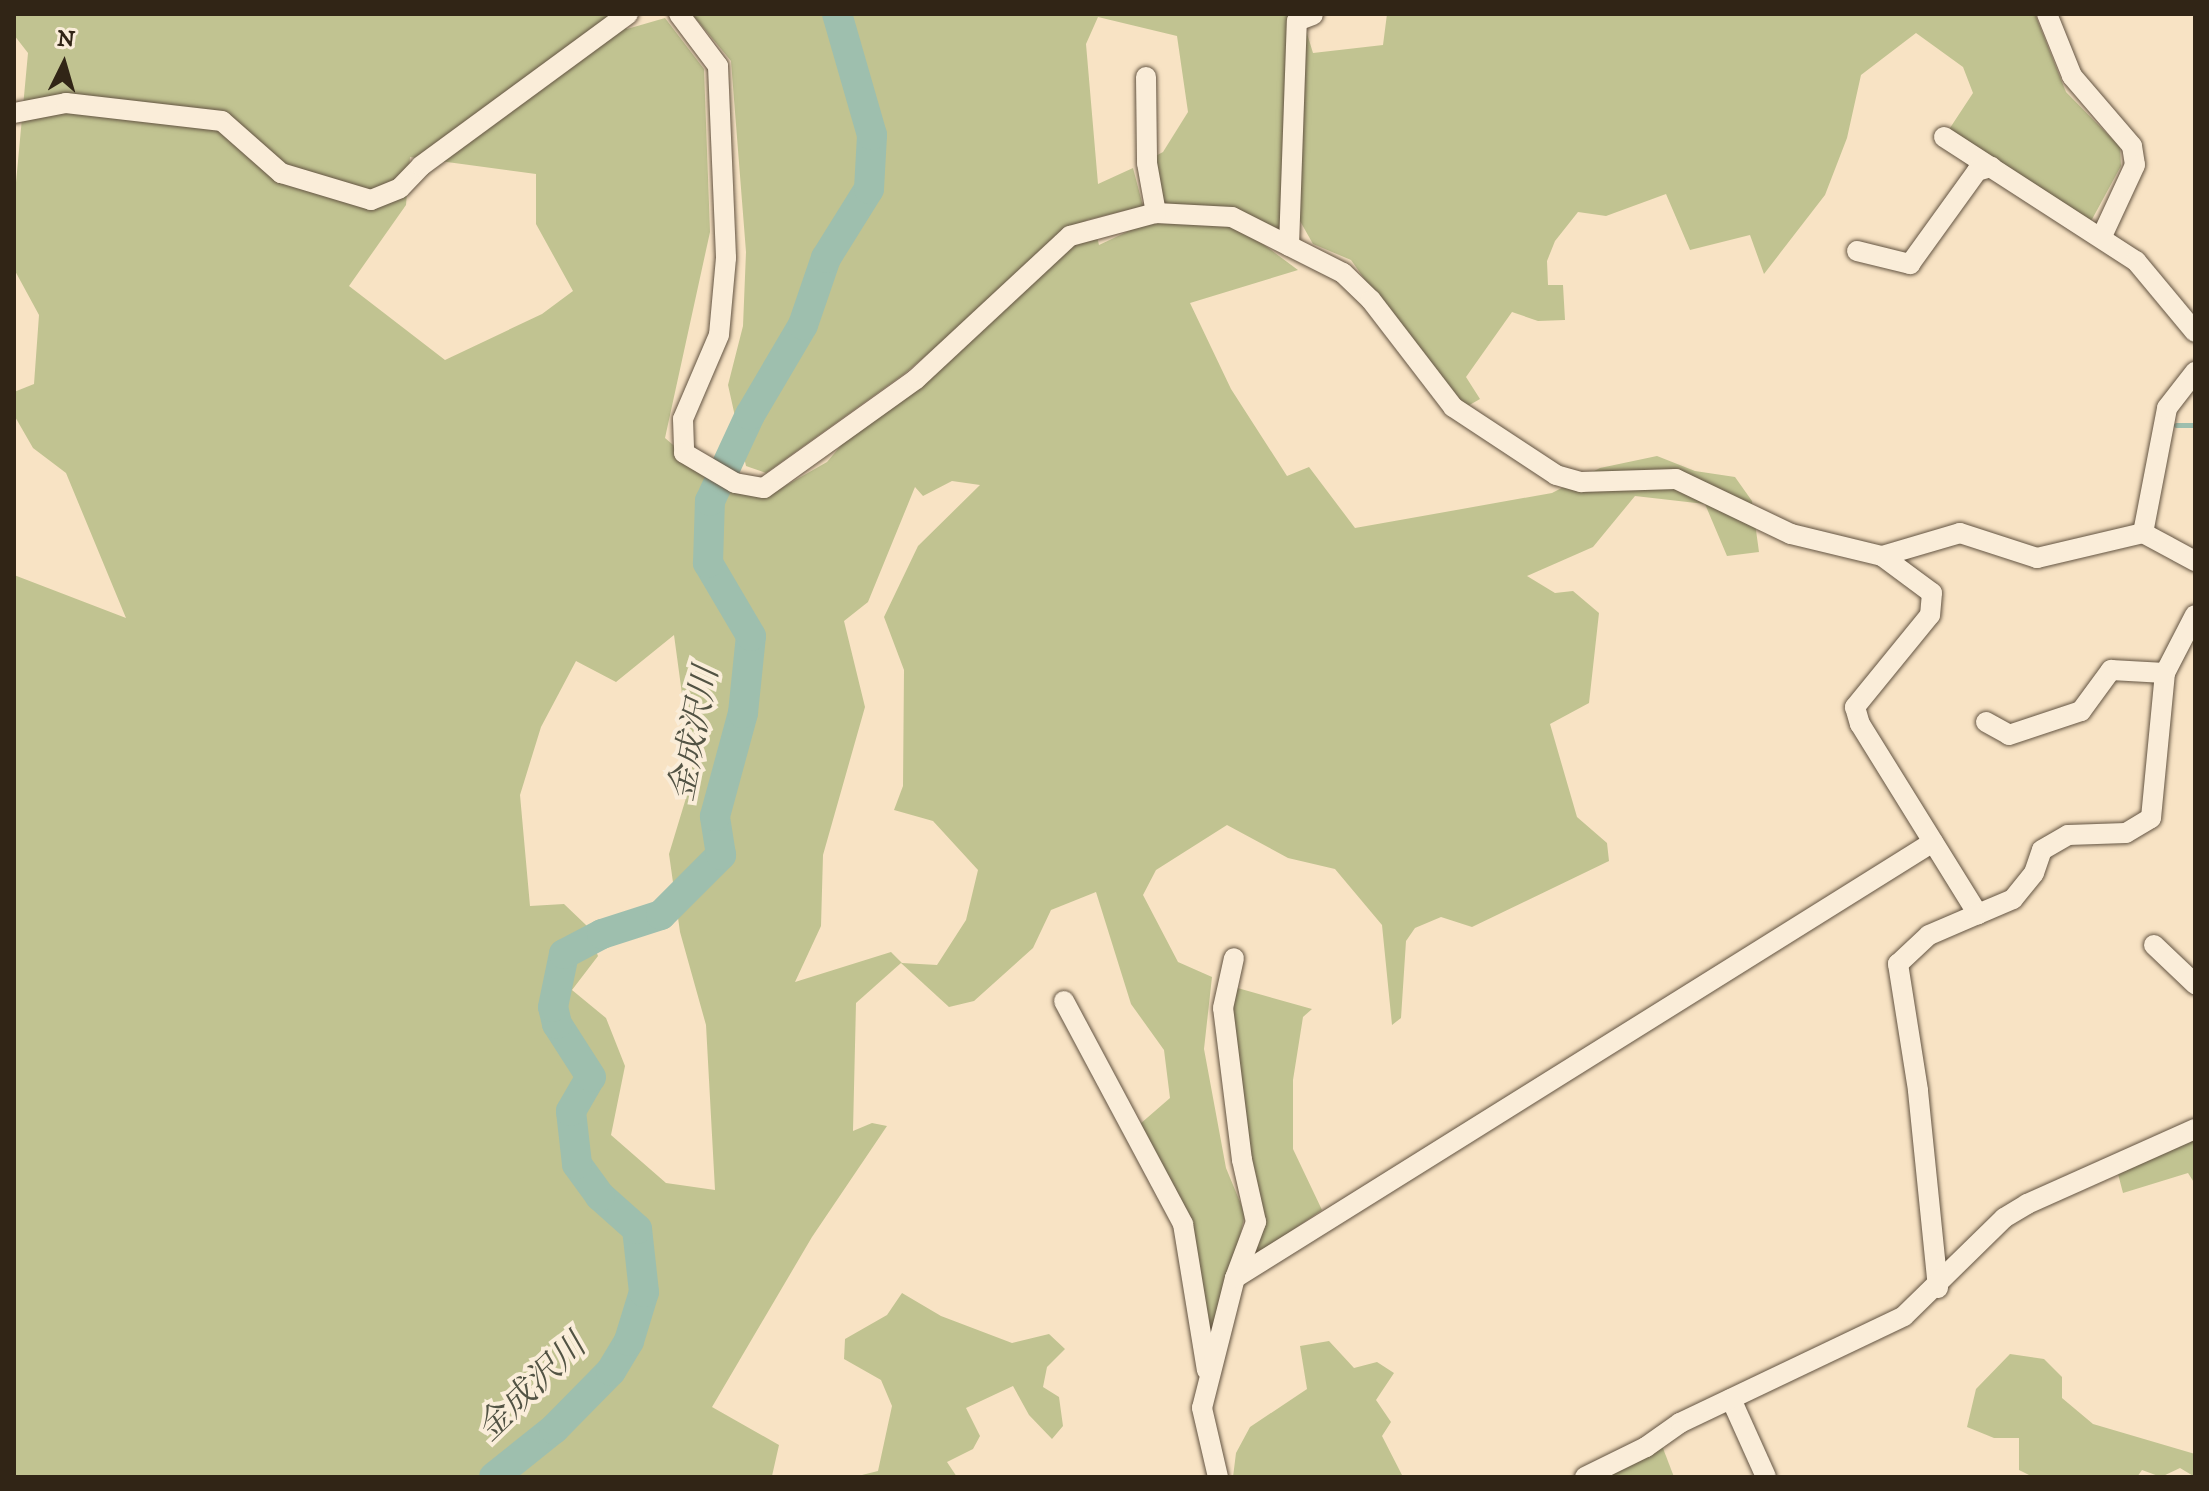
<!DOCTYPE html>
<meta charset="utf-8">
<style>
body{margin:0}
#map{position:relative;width:2209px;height:1491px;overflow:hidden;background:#f8e3c4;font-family:"IM FELL DW Pica","Noto Serif JP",serif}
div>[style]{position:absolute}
.green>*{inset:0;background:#c1c391}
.stream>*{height:5px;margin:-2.5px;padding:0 2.5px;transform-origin:2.5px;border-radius:2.5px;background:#9ebfae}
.river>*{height:30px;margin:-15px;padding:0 15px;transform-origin:15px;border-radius:15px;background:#9ebfae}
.roads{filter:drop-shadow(0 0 2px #635442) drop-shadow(0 0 2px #635442)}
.minor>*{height:20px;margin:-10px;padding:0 10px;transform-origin:10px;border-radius:10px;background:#faedd9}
span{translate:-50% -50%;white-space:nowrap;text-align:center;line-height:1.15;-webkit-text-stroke:8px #faedd9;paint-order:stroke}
.water-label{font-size:34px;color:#525344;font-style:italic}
.frame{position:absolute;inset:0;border:16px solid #312516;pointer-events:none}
.north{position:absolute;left:24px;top:24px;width:80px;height:80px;-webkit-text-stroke:6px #faedd9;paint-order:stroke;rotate:5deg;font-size:22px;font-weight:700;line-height:32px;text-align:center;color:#312516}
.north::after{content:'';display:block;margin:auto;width:28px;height:36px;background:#312516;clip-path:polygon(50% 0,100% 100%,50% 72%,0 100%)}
</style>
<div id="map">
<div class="green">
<div style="clip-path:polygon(evenodd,14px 14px,618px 14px,627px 29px,665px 18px,704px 69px,710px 232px,665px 438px,728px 492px,778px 490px,827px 462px,855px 429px,1079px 234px,1095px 229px,1099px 245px,1152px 220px,1233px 222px,1298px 270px,1190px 303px,1231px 389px,1287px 476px,1309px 467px,1355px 528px,1552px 493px,1600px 468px,1657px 456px,1695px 471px,1735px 477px,1752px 501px,1759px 552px,1727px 556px,1705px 504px,1635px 496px,1593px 547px,1527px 576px,1555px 593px,1573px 591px,1599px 613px,1589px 703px,1550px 724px,1577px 817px,1607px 843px,1609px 861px,1472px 927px,1441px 917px,1415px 928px,1406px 941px,1401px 1018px,1392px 1025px,1382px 925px,1335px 869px,1288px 858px,1227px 825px,1156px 870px,1143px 895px,1178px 962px,1212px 977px,1204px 1049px,1226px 1168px,1245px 1214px,1213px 1353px,1191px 1227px,1140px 1124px,1170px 1098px,1164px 1050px,1131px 1004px,1096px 892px,1051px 910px,1033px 948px,974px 1001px,949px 1007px,901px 963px,856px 1003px,853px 1131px,872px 1123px,887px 1126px,812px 1237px,712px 1407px,779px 1445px,772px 1476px,14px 1477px,14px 575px,126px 618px,66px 473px,33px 448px,14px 415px,14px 392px,34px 384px,39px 315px,14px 269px,14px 204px,28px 53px,14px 35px,14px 14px,410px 157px,536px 174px,536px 224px,573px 291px,542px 314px,445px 360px,349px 286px,406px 205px,410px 157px,14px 14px,952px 481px,980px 485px,918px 546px,884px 617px,904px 670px,903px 786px,894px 810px,933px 821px,978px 870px,966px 920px,937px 965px,902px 963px,891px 952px,795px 982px,821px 926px,823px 855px,865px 707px,844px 621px,868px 602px,915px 487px,923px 496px,952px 481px,14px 14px,674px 635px,693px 775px,669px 854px,680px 932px,706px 1025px,715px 1190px,666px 1183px,611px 1135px,625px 1066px,606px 1018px,572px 990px,598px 956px,586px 925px,564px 904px,530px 906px,520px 795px,541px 727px,576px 661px,616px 682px,674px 635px)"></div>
<div style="clip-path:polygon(692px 14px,1301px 14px,1313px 53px,1383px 45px,1387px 14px,2035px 14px,2066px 92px,2120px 147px,2121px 166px,2090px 223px,1948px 131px,1973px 93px,1963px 67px,1916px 33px,1861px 75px,1847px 138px,1825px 195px,1764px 274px,1750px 235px,1690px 250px,1666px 194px,1606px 216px,1578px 212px,1555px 241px,1547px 261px,1548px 285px,1563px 285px,1565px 320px,1538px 321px,1512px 312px,1466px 377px,1480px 399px,1466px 407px,1433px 376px,1351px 260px,1313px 244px,1287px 198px,1281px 236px,1161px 207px,1152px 158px,1163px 152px,1188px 112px,1177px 36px,1098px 17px,1086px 44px,1098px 184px,1133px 168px,1143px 206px,1087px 220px,904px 374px,766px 473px,746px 466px,728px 385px,743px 326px,746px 252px,731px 61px)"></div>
<div style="clip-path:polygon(1234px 987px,1312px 1009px,1303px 1017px,1293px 1080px,1293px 1149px,1322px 1210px,1251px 1258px,1230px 1011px)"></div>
<div style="clip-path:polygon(2195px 1136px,2195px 1184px,2188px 1173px,2123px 1193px,2117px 1170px)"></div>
<div style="clip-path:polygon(902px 1293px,941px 1316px,1012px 1343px,1049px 1334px,1065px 1349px,1047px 1367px,1043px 1387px,1059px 1397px,1063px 1426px,1052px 1439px,1029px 1415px,1013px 1386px,966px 1408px,980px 1436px,973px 1449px,947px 1462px,957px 1477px,854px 1477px,878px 1471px,892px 1406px,881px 1380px,844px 1359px,845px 1339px,887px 1315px)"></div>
<div style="clip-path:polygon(1329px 1341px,1354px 1368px,1377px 1362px,1394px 1373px,1376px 1400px,1391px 1422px,1382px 1436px,1403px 1477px,1233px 1477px,1236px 1453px,1250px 1427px,1307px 1389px,1300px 1346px)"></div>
<div style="clip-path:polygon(2010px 1354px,2044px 1359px,2062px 1377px,2062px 1398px,2093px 1424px,2195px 1454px,2195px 1477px,2180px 1468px,2161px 1477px,2142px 1470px,2137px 1477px,2033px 1477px,2019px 1470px,2019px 1438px,1994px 1438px,1967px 1427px,1976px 1389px)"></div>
<div style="clip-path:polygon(1661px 1443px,1674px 1477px,1600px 1477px)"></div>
</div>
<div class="stream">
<div style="left:2176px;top:425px;width:19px"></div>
</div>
<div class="river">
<div style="left:494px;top:1477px;width:77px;rotate:-38.7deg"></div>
<div style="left:554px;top:1429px;width:81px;rotate:-45.5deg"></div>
<div style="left:611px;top:1371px;width:35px;rotate:-59deg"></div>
<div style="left:629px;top:1341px;width:51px;rotate:-73deg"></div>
<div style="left:644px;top:1292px;width:63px;rotate:-96.3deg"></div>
<div style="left:637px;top:1229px;width:50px;rotate:-138.3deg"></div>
<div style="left:600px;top:1196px;width:39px;rotate:-126deg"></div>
<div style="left:577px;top:1164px;width:53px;rotate:-96.5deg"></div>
<div style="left:571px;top:1111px;width:39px;rotate:-60deg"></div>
<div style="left:591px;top:1077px;width:63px;rotate:-122.7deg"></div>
<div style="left:557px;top:1024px;width:17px;rotate:-103deg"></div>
<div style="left:553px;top:1007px;width:54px;rotate:-78.3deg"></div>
<div style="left:564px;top:954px;width:43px;rotate:-27.8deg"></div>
<div style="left:602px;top:934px;width:62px;rotate:-17.9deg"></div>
<div style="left:661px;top:915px;width:85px;rotate:-45deg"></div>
<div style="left:721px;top:855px;width:39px;rotate:-99deg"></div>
<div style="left:715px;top:816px;width:107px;rotate:-74.8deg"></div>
<div style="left:743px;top:713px;width:77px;rotate:-84.1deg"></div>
<div style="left:751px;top:636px;width:85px;rotate:-120.5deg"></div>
<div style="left:708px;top:563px;width:62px;rotate:-88.2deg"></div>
<div style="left:710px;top:501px;width:95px;rotate:-65.1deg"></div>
<div style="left:750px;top:415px;width:104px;rotate:-59.5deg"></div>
<div style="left:803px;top:325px;width:71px;rotate:-71.1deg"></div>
<div style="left:826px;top:258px;width:81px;rotate:-58.1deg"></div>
<div style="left:869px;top:189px;width:54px;rotate:-86.8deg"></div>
<div style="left:872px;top:135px;width:126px;rotate:-106.1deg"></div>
</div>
<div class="roads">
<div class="minor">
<div style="left:679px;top:14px;width:65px;rotate:53.1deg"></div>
<div style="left:718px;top:66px;width:192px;rotate:87.6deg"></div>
<div style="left:726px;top:258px;width:77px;rotate:95.2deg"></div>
<div style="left:719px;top:335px;width:91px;rotate:113.2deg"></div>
<div style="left:683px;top:419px;width:34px;rotate:88deg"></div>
<div style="left:684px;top:453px;width:59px;rotate:30.5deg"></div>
<div style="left:735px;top:483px;width:29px;rotate:10deg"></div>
<div style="left:764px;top:488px;width:187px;rotate:-35.6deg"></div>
<div style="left:916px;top:379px;width:210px;rotate:-42.9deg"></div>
<div style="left:1070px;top:236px;width:89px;rotate:-15deg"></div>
<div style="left:1156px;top:213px;width:76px;rotate:3deg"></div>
<div style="left:1232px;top:217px;width:124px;rotate:26.8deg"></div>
<div style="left:1343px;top:273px;width:39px;rotate:44deg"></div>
<div style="left:1371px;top:300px;width:135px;rotate:52.5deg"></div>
<div style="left:1453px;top:407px;width:123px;rotate:33.4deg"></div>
<div style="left:1556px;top:475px;width:26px;rotate:16deg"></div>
<div style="left:1581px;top:482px;width:95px;rotate:-1.8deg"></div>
<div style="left:1676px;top:479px;width:127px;rotate:25.6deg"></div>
<div style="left:1791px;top:534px;width:94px;rotate:13.6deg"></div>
<div style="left:1882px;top:556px;width:81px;rotate:-16.4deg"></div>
<div style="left:1960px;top:533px;width:81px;rotate:18deg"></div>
<div style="left:2037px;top:558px;width:109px;rotate:-13.3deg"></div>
<div style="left:2143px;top:533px;width:59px;rotate:28.3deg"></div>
<div style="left:2047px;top:14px;width:67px;rotate:68deg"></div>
<div style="left:2072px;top:76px;width:92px;rotate:49.4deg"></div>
<div style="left:2132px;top:146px;width:19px;rotate:81deg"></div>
<div style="left:2135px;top:165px;width:78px;rotate:114.9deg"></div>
<div style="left:1146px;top:77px;width:86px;rotate:89.3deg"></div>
<div style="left:1147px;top:163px;width:51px;rotate:79.8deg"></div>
<div style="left:14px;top:113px;width:53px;rotate:-10.9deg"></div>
<div style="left:66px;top:103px;width:157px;rotate:6.6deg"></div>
<div style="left:222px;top:121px;width:79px;rotate:41.4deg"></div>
<div style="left:281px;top:173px;width:94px;rotate:16.7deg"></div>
<div style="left:371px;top:200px;width:31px;rotate:-22deg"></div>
<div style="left:400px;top:188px;width:30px;rotate:-46deg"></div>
<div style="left:421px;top:166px;width:257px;rotate:-36.3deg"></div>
<div style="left:1944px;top:137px;width:229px;rotate:32.9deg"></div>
<div style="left:2136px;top:261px;width:92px;rotate:50.3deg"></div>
<div style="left:1289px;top:246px;width:225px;rotate:-88deg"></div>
<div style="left:1297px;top:21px;width:17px;rotate:-21deg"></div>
<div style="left:1857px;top:251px;width:55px;rotate:13.8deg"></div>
<div style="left:1910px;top:264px;width:115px;rotate:-54.2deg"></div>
<div style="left:1977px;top:171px;width:15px;rotate:-16deg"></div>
<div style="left:2143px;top:533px;width:127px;rotate:-79.1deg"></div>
<div style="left:2167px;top:408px;width:46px;rotate:-52.1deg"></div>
<div style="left:1882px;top:556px;width:62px;rotate:36.5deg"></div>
<div style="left:1932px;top:593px;width:22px;rotate:95deg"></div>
<div style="left:1930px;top:615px;width:119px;rotate:129.2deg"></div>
<div style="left:1855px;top:707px;width:18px;rotate:74deg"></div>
<div style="left:1860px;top:724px;width:224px;rotate:58.2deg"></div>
<div style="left:1978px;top:914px;width:38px;rotate:-23deg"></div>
<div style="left:2013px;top:899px;width:33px;rotate:-51deg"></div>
<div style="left:2034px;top:873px;width:24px;rotate:-71deg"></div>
<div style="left:2042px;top:850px;width:30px;rotate:-30deg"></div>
<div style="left:2068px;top:835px;width:58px;rotate:-2deg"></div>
<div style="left:2126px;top:833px;width:29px;rotate:-31deg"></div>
<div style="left:2151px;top:818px;width:146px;rotate:-84.5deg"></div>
<div style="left:2165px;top:673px;width:65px;rotate:-62.7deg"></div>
<div style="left:1986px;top:722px;width:26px;rotate:29deg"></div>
<div style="left:2009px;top:735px;width:76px;rotate:-18.4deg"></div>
<div style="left:2081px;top:711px;width:51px;rotate:-53.8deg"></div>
<div style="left:2111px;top:670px;width:54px;rotate:3.2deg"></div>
<div style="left:2154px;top:945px;width:57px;rotate:43.6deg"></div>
<div style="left:1064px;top:1001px;width:253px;rotate:61.9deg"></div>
<div style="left:1183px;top:1224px;width:148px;rotate:80.7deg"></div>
<div style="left:1235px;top:1278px;width:823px;rotate:-31.99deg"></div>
<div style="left:1938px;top:1288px;width:199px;rotate:-95.8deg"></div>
<div style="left:1918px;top:1090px;width:128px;rotate:-99deg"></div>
<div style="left:1898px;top:964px;width:42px;rotate:-43.1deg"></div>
<div style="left:1929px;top:935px;width:53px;rotate:-23.2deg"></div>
<div style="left:1731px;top:1399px;width:85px;rotate:65.8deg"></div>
<div style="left:1218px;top:1477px;width:71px;rotate:-103.1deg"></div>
<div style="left:1202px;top:1408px;width:134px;rotate:-75.8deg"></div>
<div style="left:1235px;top:1278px;width:60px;rotate:-69.4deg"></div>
<div style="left:1256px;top:1222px;width:64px;rotate:-102.7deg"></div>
<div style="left:1242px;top:1160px;width:153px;rotate:-97.1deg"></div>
<div style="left:1223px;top:1008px;width:51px;rotate:-77.6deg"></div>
<div style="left:1585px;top:1477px;width:68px;rotate:-26.2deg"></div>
<div style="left:1646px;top:1447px;width:42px;rotate:-35.2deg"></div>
<div style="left:1680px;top:1423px;width:248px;rotate:-25.5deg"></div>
<div style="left:1904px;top:1316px;width:140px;rotate:-44.4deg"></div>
<div style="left:2004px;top:1218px;width:27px;rotate:-31deg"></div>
<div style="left:2027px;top:1204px;width:184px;rotate:-24.1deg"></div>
</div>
</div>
<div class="water-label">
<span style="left:695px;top:734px;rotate:-79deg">金成沢川</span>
<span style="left:532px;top:1388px;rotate:-44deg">金成沢川</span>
</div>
<div class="frame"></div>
<div class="north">N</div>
</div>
